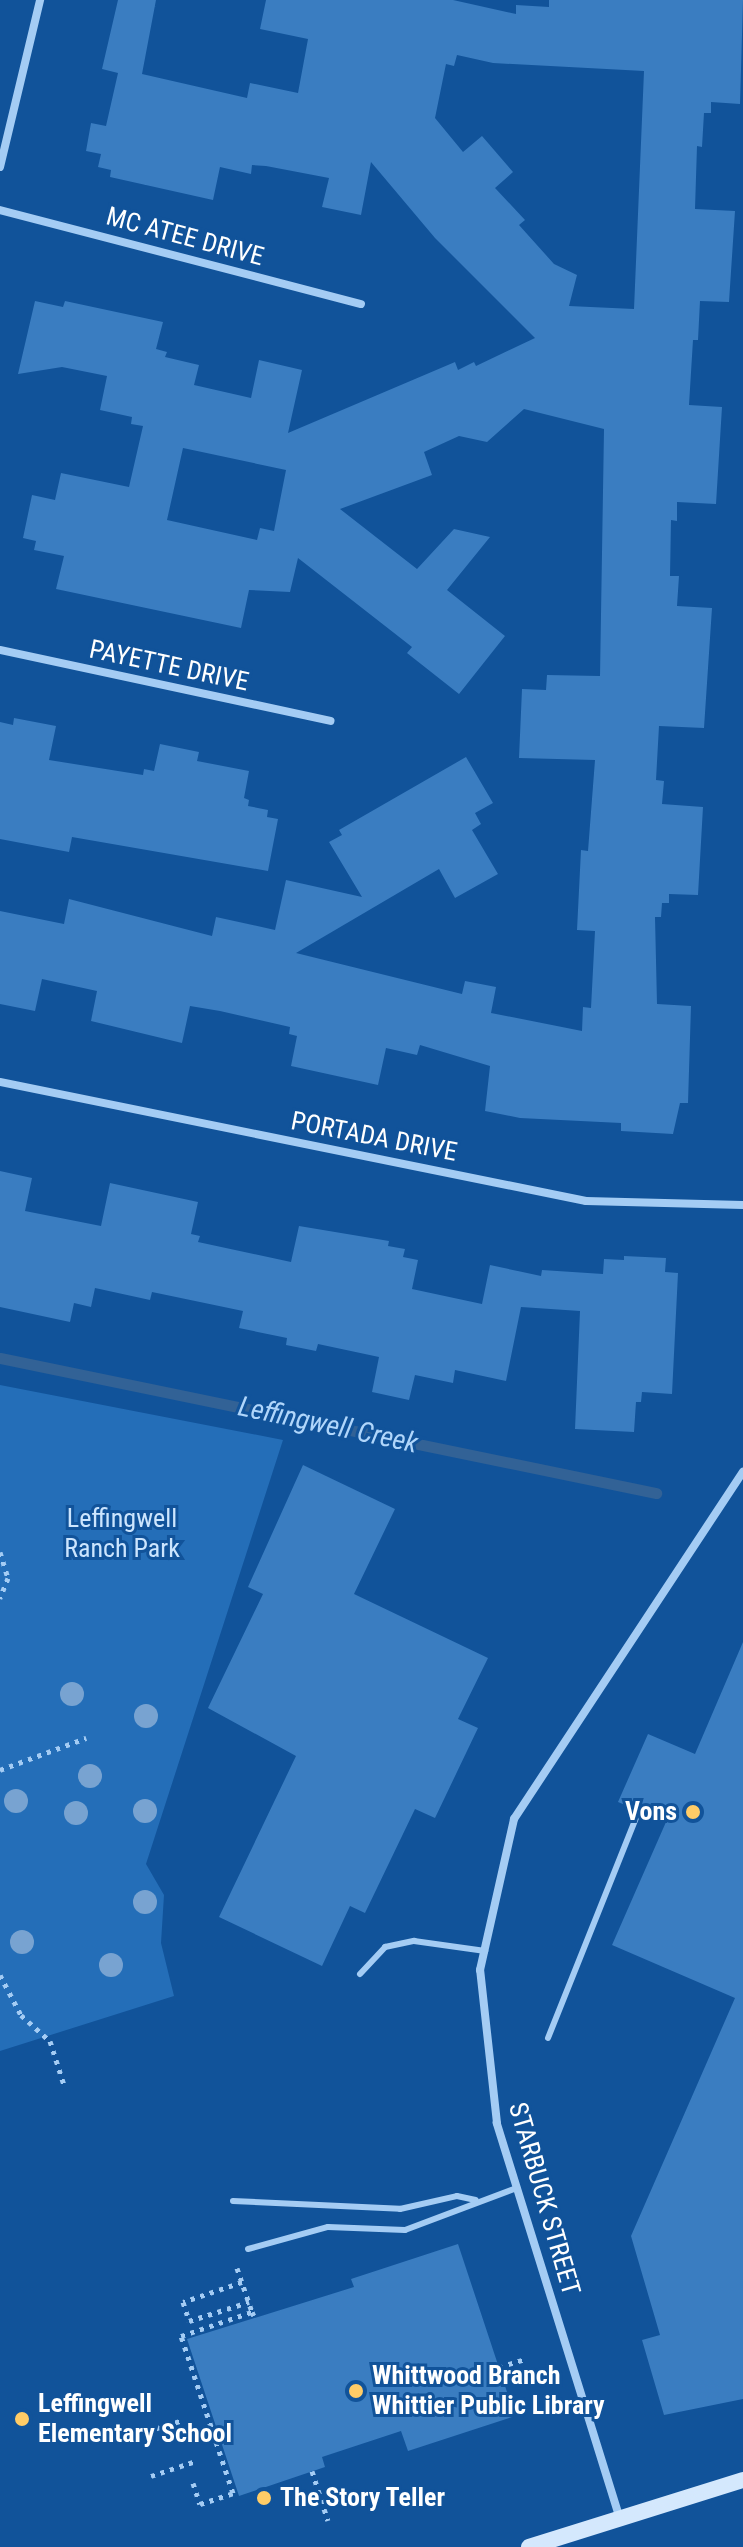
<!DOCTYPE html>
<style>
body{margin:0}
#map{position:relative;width:743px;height:2547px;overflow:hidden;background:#11539a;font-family:"Roboto Condensed",sans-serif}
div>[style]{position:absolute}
.green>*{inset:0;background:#246eb8}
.stream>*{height:11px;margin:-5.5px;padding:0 5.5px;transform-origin:5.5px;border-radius:5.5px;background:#326296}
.building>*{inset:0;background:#3a7dc1}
.path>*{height:5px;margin-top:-2.5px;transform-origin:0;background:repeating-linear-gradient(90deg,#a4ccf4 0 4px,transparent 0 10px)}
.lane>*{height:6px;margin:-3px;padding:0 3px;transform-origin:3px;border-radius:3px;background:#a4ccf4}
.street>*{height:8px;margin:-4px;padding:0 4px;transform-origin:4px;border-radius:4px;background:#a4ccf4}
.secondary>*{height:16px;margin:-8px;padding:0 8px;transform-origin:8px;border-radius:8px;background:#d4e8fd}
.trees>*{width:24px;height:24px;margin:-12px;border-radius:50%;background:#78a3d1}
.dots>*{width:22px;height:22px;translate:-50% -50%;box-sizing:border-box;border:4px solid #11539a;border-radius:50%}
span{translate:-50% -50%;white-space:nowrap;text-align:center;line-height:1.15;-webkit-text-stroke:6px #11539a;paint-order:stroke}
.street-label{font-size:26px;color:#fff}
.park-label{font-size:26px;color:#cce5fe}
.poi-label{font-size:26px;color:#fff;font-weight:700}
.right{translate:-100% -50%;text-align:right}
.left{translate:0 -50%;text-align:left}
.water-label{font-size:28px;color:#b0d6fb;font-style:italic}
</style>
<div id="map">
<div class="green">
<div style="clip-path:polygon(0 1385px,283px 1440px,146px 1864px,164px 1895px,161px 1943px,174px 1996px,0 2051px)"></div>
</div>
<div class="stream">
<div style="left:0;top:1358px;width:670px;rotate:11.63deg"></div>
</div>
<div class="building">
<div style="clip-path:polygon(evenodd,118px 0,156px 0,142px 74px,247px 98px,250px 83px,298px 93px,308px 39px,260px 29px,266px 0,453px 0,516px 14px,516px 5px,549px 7px,549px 0,743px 0,740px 104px,711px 102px,711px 113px,704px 113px,702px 147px,697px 146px,695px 209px,735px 211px,729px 302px,700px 301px,698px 340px,693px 340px,689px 405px,722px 407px,716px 504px,677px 502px,677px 521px,671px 520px,670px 576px,679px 576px,677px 606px,712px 608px,704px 728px,659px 726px,656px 780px,664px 781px,662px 804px,703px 807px,698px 895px,669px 894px,669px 903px,662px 903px,661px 917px,655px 917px,657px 1004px,691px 1006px,688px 1103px,680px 1103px,673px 1134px,621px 1131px,621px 1123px,520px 1118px,485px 1111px,490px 1066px,420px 1045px,417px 1055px,386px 1048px,378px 1085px,291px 1066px,297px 1036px,289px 1034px,290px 1027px,220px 1011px,190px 1006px,182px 1043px,91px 1021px,97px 991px,42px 979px,35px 1011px,0 1004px,0 911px,64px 924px,69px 899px,212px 936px,216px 917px,275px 930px,286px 880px,362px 897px,329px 842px,342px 835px,339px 830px,466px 757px,493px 803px,475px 813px,481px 824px,472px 830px,498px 874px,455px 898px,439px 869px,296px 953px,462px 994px,465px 981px,496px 987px,491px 1013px,582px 1031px,583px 1007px,591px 1008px,595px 931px,577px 930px,581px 850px,588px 851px,595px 760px,519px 758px,522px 689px,546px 690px,547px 675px,600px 676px,604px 429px,524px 409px,487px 442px,459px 436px,424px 452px,432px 475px,340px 509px,417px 569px,454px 529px,490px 537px,447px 590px,505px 636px,459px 694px,407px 653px,412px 647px,298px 558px,290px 592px,249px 590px,241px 628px,56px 589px,64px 556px,34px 550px,36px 541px,23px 538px,32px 495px,55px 500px,61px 473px,129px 487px,143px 426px,131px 424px,132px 417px,100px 410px,107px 376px,62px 367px,18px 374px,35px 301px,63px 307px,65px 301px,163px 322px,156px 349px,167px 352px,165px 357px,199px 365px,194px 385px,251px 398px,259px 360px,302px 370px,288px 433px,455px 362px,458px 370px,474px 362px,476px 366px,535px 338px,435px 238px,371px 162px,361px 215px,322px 207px,329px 178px,266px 166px,252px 165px,251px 174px,220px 167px,213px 200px,110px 177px,111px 170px,98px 167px,101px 154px,86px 151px,91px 123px,106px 126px,118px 73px,102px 69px,118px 0,457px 55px,493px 63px,644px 71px,634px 309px,569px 306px,577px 275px,554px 264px,519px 225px,525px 220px,495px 188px,513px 172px,482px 136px,463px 152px,435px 118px,446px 64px,454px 66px,457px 55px,118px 0,183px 448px,286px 470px,274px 531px,260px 528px,257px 540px,167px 520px,183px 448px)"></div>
<div style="clip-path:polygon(14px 718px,56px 726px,49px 760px,143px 775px,144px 769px,154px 771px,160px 744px,199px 752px,197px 761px,249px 771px,244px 798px,249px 800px,248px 806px,268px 810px,267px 817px,278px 819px,268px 871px,72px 837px,69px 852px,0 839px,0 722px,13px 725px)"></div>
<div style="clip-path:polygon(0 1171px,32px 1178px,25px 1211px,101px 1226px,110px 1183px,198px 1202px,191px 1234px,200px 1236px,198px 1242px,291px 1262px,299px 1226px,389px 1241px,388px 1246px,405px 1249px,403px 1257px,418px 1260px,412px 1289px,482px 1304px,490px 1265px,541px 1276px,542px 1270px,603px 1274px,604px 1259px,624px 1260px,624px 1256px,666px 1258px,665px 1272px,678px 1273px,672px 1394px,642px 1392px,641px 1402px,636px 1402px,634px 1432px,575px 1429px,580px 1311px,521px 1307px,506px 1381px,455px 1370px,453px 1383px,415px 1375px,409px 1400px,372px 1392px,379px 1357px,318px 1344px,316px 1351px,286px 1345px,287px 1338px,239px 1328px,243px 1311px,152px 1292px,150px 1300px,95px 1288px,91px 1307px,74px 1303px,70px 1322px,0 1307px)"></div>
<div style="clip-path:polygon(303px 1465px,395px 1509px,354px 1594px,488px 1658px,458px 1719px,478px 1728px,435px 1818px,415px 1809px,365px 1913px,350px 1906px,322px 1966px,219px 1917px,296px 1756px,208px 1708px,263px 1594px,248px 1587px)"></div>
<div style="clip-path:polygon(743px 1642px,743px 2399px,664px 2415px,642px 2340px,660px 2335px,631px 2236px,735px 1998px,612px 1945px,666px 1822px,618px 1802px,648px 1734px,695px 1754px)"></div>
<div style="clip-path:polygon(458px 2244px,515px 2416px,408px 2451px,401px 2431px,322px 2457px,325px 2467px,239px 2496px,187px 2339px,354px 2287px,351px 2279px)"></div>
</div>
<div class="path">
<div style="left:0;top:1552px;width:27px;rotate:73deg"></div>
<div style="left:8px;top:1578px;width:22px;rotate:112deg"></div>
<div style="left:0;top:1770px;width:92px;rotate:-20.4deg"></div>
<div style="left:0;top:1975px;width:45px;rotate:62.3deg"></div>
<div style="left:21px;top:2015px;width:39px;rotate:42deg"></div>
<div style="left:50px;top:2041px;width:49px;rotate:72.3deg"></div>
<div style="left:237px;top:2268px;width:46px;rotate:71.2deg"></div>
<div style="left:242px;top:2282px;width:62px;rotate:161.3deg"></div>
<div style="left:183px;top:2302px;width:20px;rotate:72deg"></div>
<div style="left:189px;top:2321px;width:63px;rotate:-17.6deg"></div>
<div style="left:499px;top:2367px;width:28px;rotate:-17deg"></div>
<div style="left:137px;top:2434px;width:48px;rotate:-16.9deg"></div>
<div style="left:312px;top:2471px;width:52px;rotate:72.3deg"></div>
<div style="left:151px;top:2476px;width:47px;rotate:-18.4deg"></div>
<div style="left:193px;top:2483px;width:22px;rotate:72deg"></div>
<div style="left:200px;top:2504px;width:35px;rotate:-18deg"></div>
<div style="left:233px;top:2493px;width:165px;rotate:-108.3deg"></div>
<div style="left:181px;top:2336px;width:75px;rotate:-18.7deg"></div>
<div style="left:252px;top:2312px;width:4px;rotate:63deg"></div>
</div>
<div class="lane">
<div style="left:360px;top:1974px;width:37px;rotate:-47deg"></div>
<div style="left:385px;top:1947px;width:30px;rotate:-12deg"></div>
<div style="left:414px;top:1941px;width:72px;rotate:8deg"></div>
<div style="left:548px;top:2038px;width:240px;rotate:-68.2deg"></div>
<div style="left:233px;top:2201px;width:167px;rotate:2.7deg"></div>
<div style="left:400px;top:2209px;width:58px;rotate:-12.8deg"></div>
<div style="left:457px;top:2196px;width:19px;rotate:12deg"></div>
<div style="left:248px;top:2249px;width:83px;rotate:-15.4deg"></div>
<div style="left:328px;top:2227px;width:77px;rotate:2.2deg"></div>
<div style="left:405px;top:2230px;width:120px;rotate:-20.6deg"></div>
</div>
<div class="street">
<div style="left:0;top:167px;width:172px;rotate:-76.5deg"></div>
<div style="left:0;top:210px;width:373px;rotate:14.6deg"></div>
<div style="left:0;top:650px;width:338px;rotate:12.1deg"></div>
<div style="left:0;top:1082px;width:598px;rotate:11.48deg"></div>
<div style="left:586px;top:1201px;width:157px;rotate:1.5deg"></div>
<div style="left:620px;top:2519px;width:415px;rotate:-107.3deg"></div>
<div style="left:497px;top:2123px;width:154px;rotate:-96.3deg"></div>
<div style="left:480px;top:1970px;width:155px;rotate:-77.3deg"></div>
<div style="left:514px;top:1819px;width:416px;rotate:-56.6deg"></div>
</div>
<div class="secondary">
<div style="left:529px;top:2547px;width:224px;rotate:-17.4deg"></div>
</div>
<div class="trees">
<div style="left:72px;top:1694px"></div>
<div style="left:146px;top:1716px"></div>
<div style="left:90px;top:1776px"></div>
<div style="left:16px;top:1801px"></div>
<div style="left:145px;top:1811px"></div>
<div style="left:76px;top:1813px"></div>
<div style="left:145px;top:1902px"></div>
<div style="left:22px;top:1942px"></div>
<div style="left:111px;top:1965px"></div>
</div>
<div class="dots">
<div style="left:693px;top:1812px;background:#ffcc67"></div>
<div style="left:356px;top:2391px;background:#ffcc67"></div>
<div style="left:22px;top:2419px;background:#ffcc67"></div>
<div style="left:264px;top:2498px;background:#ffcc67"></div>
</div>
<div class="street-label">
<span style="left:185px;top:237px;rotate:15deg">MC ATEE DRIVE</span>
<span style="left:169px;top:666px;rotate:12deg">PAYETTE DRIVE</span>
<span style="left:374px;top:1137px;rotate:11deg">PORTADA DRIVE</span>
<span style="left:544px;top:2199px;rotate:74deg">STARBUCK STREET</span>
</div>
<div class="park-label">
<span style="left:122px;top:1534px">Leffingwell<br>Ranch Park</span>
</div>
<div class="poi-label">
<span class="right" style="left:677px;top:1812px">Vons</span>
<span class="left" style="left:372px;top:2391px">Whittwood Branch<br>Whittier Public Library</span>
<span class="left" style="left:38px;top:2419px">Leffingwell<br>Elementary School</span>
<span class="left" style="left:280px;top:2498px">The Story Teller</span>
</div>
<div class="water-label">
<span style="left:328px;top:1425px;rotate:12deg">Leffingwell Creek</span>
</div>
</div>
